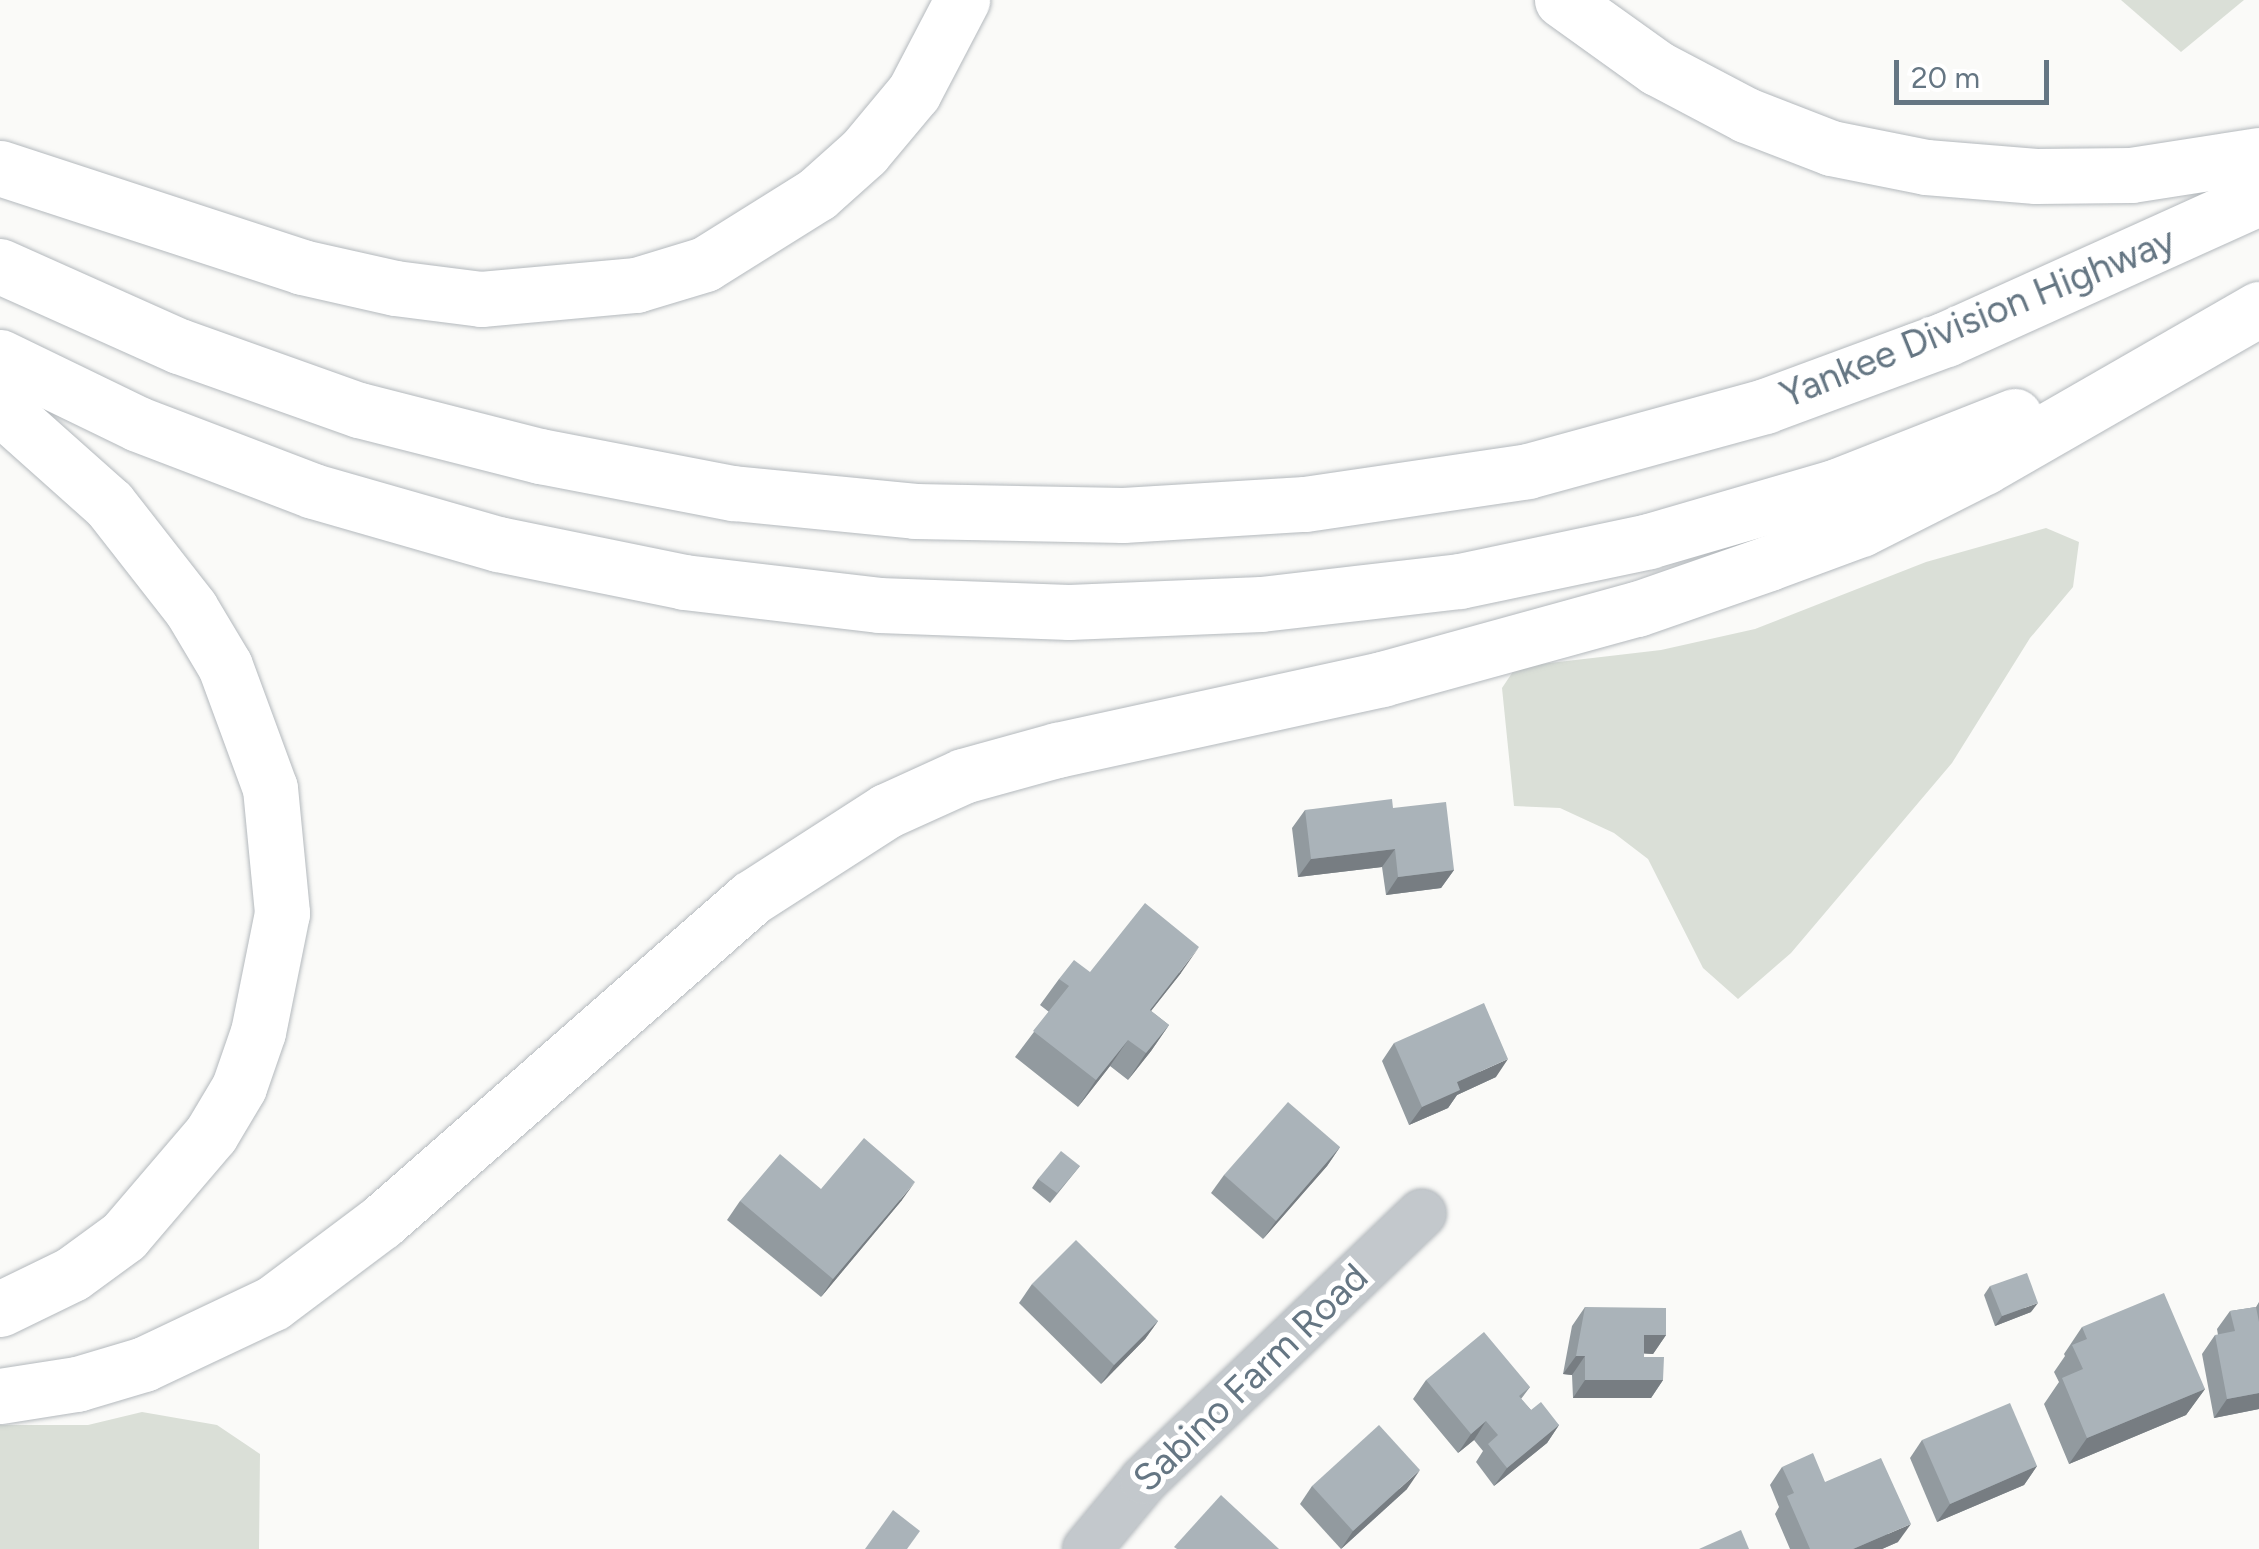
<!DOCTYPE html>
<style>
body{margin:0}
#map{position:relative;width:2259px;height:1549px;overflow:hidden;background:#fafaf8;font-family:Figtree,sans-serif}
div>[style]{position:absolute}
.green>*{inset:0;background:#dadfd7}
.roads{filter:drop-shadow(0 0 2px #b4b9bd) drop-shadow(0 0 2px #b4b9bd)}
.minor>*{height:48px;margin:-24px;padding:0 24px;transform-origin:24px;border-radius:24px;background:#c3c8cc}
.motorway>*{height:55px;margin:-27.5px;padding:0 27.5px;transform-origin:27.5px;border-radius:27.5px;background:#fff}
.wall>*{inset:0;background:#929a9f}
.shaded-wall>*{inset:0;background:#777d82}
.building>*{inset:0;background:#aab3b9}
span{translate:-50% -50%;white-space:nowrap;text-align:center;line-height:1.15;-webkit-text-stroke:10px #fff;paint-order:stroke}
.street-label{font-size:38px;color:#657683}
.scale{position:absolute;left:1894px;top:60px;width:155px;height:45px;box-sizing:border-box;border:5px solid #657683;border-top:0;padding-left:12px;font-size:30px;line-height:35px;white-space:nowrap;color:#657683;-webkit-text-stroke:8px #fff;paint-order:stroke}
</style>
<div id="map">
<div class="green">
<div style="clip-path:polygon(2121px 0,2244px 0,2181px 52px)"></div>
<div style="clip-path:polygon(2046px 528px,2079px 542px,2073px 587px,2030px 638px,1952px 763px,1791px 953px,1738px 999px,1703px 968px,1648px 859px,1614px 833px,1560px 808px,1514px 806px,1502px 688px,1516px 667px,1661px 650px,1755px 629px,1926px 562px)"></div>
<div style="clip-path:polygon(142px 1412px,217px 1425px,260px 1454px,259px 1549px,0 1549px,0 1425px,88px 1425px)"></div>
</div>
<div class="roads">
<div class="minor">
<div style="left:1087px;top:1549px;width:89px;rotate:-50.4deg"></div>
<div style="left:1144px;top:1480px;width:385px;rotate:-43.8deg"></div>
</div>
<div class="motorway">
<div style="left:1562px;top:0;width:117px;rotate:35.6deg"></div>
<div style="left:1657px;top:68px;width:101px;rotate:27.8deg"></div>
<div style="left:1746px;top:115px;width:91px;rotate:21.2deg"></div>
<div style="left:1831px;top:148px;width:97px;rotate:11.3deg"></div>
<div style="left:1926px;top:167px;width:110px;rotate:4.7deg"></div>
<div style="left:2036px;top:176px;width:95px;rotate:-0.6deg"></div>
<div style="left:2131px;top:175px;width:130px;rotate:-8.9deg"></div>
<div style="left:0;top:168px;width:318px;rotate:18.1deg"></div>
<div style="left:302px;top:267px;width:95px;rotate:12.7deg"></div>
<div style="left:395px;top:288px;width:87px;rotate:7.3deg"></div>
<div style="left:481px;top:299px;width:156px;rotate:-5.2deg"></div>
<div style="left:636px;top:285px;width:72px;rotate:-16.9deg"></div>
<div style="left:705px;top:264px;width:132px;rotate:-32deg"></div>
<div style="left:817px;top:194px;width:63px;rotate:-41.8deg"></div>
<div style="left:864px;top:152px;width:78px;rotate:-50.2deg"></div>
<div style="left:914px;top:92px;width:104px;rotate:-62.4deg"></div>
<div style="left:0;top:266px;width:196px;rotate:24.1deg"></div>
<div style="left:179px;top:346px;width:191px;rotate:19.6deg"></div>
<div style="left:359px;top:410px;width:187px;rotate:14.3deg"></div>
<div style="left:540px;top:456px;width:197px;rotate:10.9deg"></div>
<div style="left:733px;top:493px;width:183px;rotate:5.6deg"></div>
<div style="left:915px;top:511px;width:208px;rotate:1.1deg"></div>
<div style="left:1123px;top:515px;width:182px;rotate:-3.5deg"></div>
<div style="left:1305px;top:504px;width:225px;rotate:-8.4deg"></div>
<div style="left:1528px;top:471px;width:246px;rotate:-15.3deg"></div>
<div style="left:1765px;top:406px;width:193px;rotate:-20.3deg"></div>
<div style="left:1946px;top:339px;width:343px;rotate:-24.3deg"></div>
<div style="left:0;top:357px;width:153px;rotate:25.9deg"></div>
<div style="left:138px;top:424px;width:187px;rotate:20.9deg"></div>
<div style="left:313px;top:491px;width:192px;rotate:16deg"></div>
<div style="left:498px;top:544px;width:190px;rotate:11.5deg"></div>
<div style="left:684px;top:582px;width:196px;rotate:6.7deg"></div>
<div style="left:879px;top:605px;width:190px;rotate:2.1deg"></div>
<div style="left:1069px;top:612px;width:192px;rotate:-2.4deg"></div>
<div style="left:1261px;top:604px;width:200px;rotate:-6.6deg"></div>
<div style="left:1460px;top:581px;width:193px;rotate:-11.9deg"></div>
<div style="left:1649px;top:541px;width:196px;rotate:-16.3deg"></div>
<div style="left:1837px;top:486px;width:191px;rotate:-21.5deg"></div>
<div style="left:0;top:407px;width:146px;rotate:41.7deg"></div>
<div style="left:109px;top:504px;width:133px;rotate:52deg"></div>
<div style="left:191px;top:609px;width:66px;rotate:59.2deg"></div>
<div style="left:225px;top:666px;width:130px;rotate:69.8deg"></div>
<div style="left:270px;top:788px;width:126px;rotate:84.5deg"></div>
<div style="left:282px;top:913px;width:121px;rotate:101.4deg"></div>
<div style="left:258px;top:1032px;width:58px;rotate:109.1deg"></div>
<div style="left:239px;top:1087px;width:55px;rotate:120.8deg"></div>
<div style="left:211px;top:1134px;width:134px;rotate:130.5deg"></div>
<div style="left:124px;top:1236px;width:64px;rotate:143.8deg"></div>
<div style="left:72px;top:1274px;width:80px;rotate:154.1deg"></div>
<div style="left:0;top:1396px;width:78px;rotate:-8.9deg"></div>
<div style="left:77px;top:1384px;width:70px;rotate:-16.6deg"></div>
<div style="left:144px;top:1364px;width:143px;rotate:-25.3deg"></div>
<div style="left:273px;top:1303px;width:135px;rotate:-36.9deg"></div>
<div style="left:381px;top:1222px;width:492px;rotate:-41.2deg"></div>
<div style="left:751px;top:898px;width:161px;rotate:-32.8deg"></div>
<div style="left:886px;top:811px;width:85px;rotate:-24.4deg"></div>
<div style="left:963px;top:776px;width:98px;rotate:-15.5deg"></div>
<div style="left:1057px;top:750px;width:333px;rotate:-12.3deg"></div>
<div style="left:1382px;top:679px;width:264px;rotate:-15.4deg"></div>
<div style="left:1637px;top:609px;width:140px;rotate:-19.2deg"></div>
<div style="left:1769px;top:563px;width:98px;rotate:-20.3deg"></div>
<div style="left:1861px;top:529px;width:138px;rotate:-26.8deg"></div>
<div style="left:1984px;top:467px;width:317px;rotate:-29.9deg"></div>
</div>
</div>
<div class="wall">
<div style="clip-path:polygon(1393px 808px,1454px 870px,1441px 888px,1386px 895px,1382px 867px,1298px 877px,1292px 828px,1305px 810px)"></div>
<div style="clip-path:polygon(1090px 972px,1181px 973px,1151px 1011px,1169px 1025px,1151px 1051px,1128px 1080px,1110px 1066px,1078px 1107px,1015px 1057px,1049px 1012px,1040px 1005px,1059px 979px)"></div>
<div style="clip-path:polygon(1394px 1043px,1496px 1077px,1457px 1095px,1448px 1108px,1409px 1125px,1382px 1061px)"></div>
<div style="clip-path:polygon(1340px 1147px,1327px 1166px,1263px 1239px,1211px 1193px,1224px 1175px)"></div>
<div style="clip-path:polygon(1080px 1166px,1050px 1203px,1032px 1188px,1038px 1179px)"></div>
<div style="clip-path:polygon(821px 1189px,902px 1200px,821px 1297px,727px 1220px,740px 1201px)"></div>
<div style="clip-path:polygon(1032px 1284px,1158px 1321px,1145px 1339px,1101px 1384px,1019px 1303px)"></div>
<div style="clip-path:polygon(1990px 1286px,2031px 1312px,1995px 1326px,1984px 1295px)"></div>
<div style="clip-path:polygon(2259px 1302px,2259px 1409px,2214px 1418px,2202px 1354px,2215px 1335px,2218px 1335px,2217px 1329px,2230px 1311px,2256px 1307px)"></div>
<div style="clip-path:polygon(1585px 1307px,1666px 1335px,1653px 1354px,1644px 1353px,1644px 1357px,1663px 1380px,1651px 1398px,1573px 1398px,1572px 1375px,1563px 1374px,1572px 1326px)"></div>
<div style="clip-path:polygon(2082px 1327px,2205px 1389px,2186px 1415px,2069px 1464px,2044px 1404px,2059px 1382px,2054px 1372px,2065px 1356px,2064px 1354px)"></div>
<div style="clip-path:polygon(1426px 1380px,1530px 1387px,1521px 1399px,1531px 1410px,1559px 1425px,1547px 1443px,1494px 1486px,1476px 1462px,1483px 1451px,1474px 1440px,1458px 1453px,1413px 1399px)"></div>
<div style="clip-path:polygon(1922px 1440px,2037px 1466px,2024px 1485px,1937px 1522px,1910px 1458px)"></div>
<div style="clip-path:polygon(1782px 1467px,1825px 1482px,1898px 1542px,1882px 1549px,1790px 1549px,1775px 1514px,1779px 1507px,1770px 1485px)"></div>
<div style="clip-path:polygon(1312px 1486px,1407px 1489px,1341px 1549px,1300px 1504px)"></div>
</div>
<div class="shaded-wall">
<div style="clip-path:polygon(1395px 849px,1382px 867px,1298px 877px,1311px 859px)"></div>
<div style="clip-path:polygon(1454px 870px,1441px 888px,1386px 895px,1398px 877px)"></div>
<div style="clip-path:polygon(1199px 947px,1181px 973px,1131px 1036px,1150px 1010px)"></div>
<div style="clip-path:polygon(1169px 1025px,1151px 1051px,1128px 1080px,1146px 1053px)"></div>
<div style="clip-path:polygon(1128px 1040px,1110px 1066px,1078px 1107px,1096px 1080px)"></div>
<div style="clip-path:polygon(1508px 1059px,1496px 1077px,1457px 1095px,1448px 1108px,1409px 1125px,1422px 1107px,1457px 1082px)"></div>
<div style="clip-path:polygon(1340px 1147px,1327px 1166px,1263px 1239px,1276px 1221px)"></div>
<div style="clip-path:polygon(915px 1182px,902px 1200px,821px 1297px,833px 1279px)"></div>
<div style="clip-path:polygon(2038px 1303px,2031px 1312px,1995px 1326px,2002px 1316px)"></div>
<div style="clip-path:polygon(1158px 1321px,1145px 1339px,1101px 1384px,1114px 1365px)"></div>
<div style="clip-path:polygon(1644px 1335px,1666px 1335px,1653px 1354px,1632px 1353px)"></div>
<div style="clip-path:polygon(1576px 1356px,1585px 1356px,1572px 1375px,1563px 1374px)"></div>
<div style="clip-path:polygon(1585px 1380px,1663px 1380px,1651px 1398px,1573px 1398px)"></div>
<div style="clip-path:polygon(2205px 1389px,2186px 1415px,2069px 1464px,2087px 1438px)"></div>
<div style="clip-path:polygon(2259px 1393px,2259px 1409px,2214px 1418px,2227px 1399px)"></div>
<div style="clip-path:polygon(1486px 1421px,1474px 1440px,1458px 1453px,1471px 1434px)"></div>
<div style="clip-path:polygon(1559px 1425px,1547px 1443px,1494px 1486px,1507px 1468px)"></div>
<div style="clip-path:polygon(2037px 1466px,2024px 1485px,1937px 1522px,1950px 1504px)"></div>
<div style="clip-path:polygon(1420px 1470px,1407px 1489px,1341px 1549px,1353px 1531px)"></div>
<div style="clip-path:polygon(1911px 1524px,1898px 1542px,1882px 1549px,1853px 1549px)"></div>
</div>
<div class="building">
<div style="clip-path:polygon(1392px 799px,1393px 808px,1446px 802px,1454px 870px,1398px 877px,1395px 849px,1311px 859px,1305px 810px)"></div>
<div style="clip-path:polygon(1145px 903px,1199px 947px,1150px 1010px,1169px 1025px,1146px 1053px,1128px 1040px,1096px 1080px,1033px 1031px,1069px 986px,1059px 979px,1074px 960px,1090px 972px)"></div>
<div style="clip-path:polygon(1484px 1003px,1508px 1059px,1457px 1082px,1460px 1090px,1422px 1107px,1394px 1043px)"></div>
<div style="clip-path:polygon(1288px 1102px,1340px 1147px,1276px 1221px,1224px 1175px)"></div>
<div style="clip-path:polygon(864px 1138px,915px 1182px,833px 1279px,740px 1201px,780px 1154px,821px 1189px)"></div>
<div style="clip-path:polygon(1061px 1151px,1080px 1166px,1057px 1193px,1038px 1179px)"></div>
<div style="clip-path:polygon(1076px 1240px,1158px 1321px,1114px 1365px,1032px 1284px)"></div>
<div style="clip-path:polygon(2027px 1273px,2038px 1303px,2002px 1316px,1990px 1286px)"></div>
<div style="clip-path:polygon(2164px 1293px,2205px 1389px,2087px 1438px,2062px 1378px,2083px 1369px,2072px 1345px,2087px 1339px,2082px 1327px)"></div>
<div style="clip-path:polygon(1585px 1307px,1666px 1308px,1666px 1335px,1644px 1335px,1644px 1357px,1664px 1357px,1663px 1380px,1585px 1380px,1585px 1356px,1576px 1356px)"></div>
<div style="clip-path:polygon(2256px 1307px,2259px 1322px,2259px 1393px,2227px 1399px,2215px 1335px,2235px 1331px,2230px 1311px)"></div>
<div style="clip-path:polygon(1484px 1332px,1530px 1387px,1519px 1396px,1531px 1410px,1541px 1402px,1559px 1425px,1507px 1468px,1488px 1444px,1498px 1435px,1486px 1421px,1471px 1434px,1426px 1380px)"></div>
<div style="clip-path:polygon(2010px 1403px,2037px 1466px,1950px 1504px,1922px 1440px)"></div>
<div style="clip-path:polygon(1379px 1425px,1420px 1470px,1353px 1531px,1312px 1486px)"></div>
<div style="clip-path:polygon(1813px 1453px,1825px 1482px,1881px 1458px,1911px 1524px,1853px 1549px,1810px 1549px,1787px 1496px,1794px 1493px,1782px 1467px)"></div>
<div style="clip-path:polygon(1221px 1495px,1279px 1549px,1177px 1549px,1174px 1547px)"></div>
<div style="clip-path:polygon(893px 1510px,920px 1531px,907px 1549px,865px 1549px)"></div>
<div style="clip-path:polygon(1741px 1530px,1749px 1549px,1699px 1549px)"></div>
</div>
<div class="street-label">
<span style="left:1978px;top:318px;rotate:-22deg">Yankee Division Highway</span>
<span style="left:1251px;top:1378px;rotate:-44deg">Sabino Farm Road</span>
</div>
<div class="scale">20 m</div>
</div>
